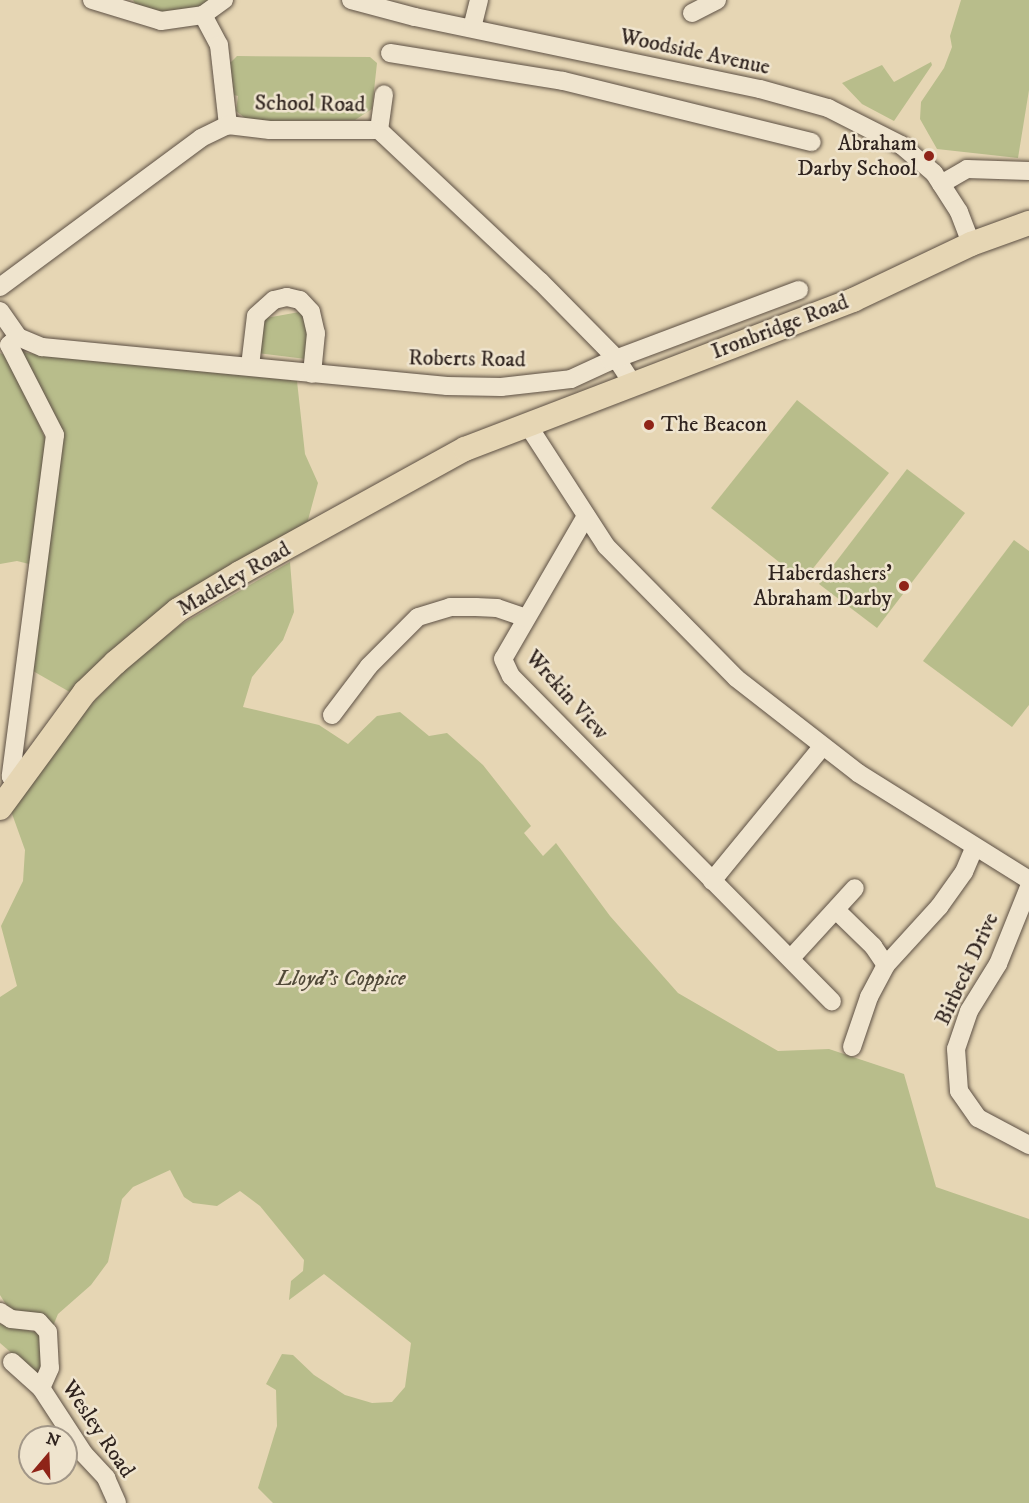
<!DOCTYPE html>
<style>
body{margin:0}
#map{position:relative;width:1029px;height:1503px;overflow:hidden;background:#e6d6b4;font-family:"IM FELL DW Pica",serif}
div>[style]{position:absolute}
.green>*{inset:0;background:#b8bd8b}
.roads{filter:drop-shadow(0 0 2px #5d5044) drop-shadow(0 0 2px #5d5044)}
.minor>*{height:18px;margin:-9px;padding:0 9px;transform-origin:9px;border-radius:9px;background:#efe4ce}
.major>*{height:24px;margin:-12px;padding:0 12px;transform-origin:12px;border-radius:12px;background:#e6d6b4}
.dots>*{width:16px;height:16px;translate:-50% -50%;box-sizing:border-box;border:3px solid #efe4ce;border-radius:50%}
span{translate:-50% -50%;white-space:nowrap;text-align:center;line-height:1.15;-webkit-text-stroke:5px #efe4ce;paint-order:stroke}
.street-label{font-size:22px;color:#2f231e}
.poi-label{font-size:22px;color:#2f231e}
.right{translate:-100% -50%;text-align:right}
.left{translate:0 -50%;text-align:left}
.park-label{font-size:22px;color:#514a39;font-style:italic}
.north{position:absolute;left:18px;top:1425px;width:60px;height:60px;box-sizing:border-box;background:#efe4ce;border:2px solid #a29788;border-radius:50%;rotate:19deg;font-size:16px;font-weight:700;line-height:24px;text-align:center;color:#2f231e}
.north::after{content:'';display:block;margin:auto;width:21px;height:27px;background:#8f2418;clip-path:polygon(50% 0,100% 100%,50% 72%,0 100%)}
</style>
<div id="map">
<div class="green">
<div style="clip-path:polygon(133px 0,209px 0,190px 12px,166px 15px,138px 8px)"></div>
<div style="clip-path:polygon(961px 0,1029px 0,1029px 90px,1018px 158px,937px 149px,920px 119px,921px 102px,944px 68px,952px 47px,950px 36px)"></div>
<div style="clip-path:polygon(237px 56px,370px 57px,377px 63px,372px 109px,355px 120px,249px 121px,236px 111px,238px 96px,234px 95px,230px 63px)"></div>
<div style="clip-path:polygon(931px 62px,932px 65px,894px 121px,862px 104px,842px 83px,882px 65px,894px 82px)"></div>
<div style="clip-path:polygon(305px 311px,309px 318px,306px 359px,257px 353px,261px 324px,266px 318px)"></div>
<div style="clip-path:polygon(19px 347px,26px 353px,297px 381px,305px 454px,318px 483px,308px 520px,334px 512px,75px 695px,33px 671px,59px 425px)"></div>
<div style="clip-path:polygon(0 353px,9px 357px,49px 447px,33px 565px,17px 561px,0 564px)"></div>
<div style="clip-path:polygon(797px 400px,889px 473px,803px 581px,711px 508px)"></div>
<div style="clip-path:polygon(907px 469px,965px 513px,877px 628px,819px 584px)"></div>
<div style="clip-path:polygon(1014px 540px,1029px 551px,1029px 705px,1012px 727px,923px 661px)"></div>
<div style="clip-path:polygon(290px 562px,294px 612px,283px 640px,252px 677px,243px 707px,319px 725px,348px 744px,377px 716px,400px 712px,429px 736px,447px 733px,483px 765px,531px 826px,524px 833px,543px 856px,556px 843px,610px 916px,678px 993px,778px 1051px,829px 1049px,904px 1074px,936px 1187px,1029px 1219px,1029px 1503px,273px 1503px,258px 1488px,277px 1426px,276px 1390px,266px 1384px,282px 1354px,293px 1355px,314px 1375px,345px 1395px,372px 1403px,392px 1402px,405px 1387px,411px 1343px,324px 1274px,289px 1300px,291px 1281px,303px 1271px,304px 1260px,260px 1206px,240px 1191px,217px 1206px,193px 1203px,184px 1197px,170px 1170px,133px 1187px,122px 1199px,108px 1262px,91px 1285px,58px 1314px,53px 1326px,10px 1311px,0 1295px,0 997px,17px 986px,1px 926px,23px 881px,25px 850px,11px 811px,81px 715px,126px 668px,180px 625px)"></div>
<div style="clip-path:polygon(0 1324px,43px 1334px,46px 1349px,38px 1376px,0 1343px)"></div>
</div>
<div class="roads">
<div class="minor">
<div style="left:92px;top:0;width:72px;rotate:16.9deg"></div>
<div style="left:161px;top:21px;width:42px;rotate:-8.1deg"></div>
<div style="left:203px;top:15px;width:26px;rotate:-36deg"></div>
<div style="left:351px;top:0;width:66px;rotate:14.9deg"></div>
<div style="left:415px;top:17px;width:352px;rotate:11.8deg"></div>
<div style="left:760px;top:89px;width:71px;rotate:15.6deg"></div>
<div style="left:828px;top:108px;width:82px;rotate:26.9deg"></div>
<div style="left:901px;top:145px;width:43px;rotate:40.3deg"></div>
<div style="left:934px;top:173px;width:46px;rotate:57.3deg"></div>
<div style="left:959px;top:212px;width:34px;rotate:69deg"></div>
<div style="left:692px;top:13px;width:28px;rotate:-27deg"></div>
<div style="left:203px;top:15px;width:34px;rotate:62deg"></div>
<div style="left:219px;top:45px;width:81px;rotate:83.6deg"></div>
<div style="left:472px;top:28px;width:29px;rotate:-76deg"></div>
<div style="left:390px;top:53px;width:175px;rotate:9.2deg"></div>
<div style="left:563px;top:81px;width:256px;rotate:13.8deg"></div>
<div style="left:379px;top:130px;width:36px;rotate:-82deg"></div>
<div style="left:941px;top:184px;width:30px;rotate:-30deg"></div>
<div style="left:967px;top:169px;width:62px;rotate:1.8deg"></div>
<div style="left:0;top:287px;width:250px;rotate:-36.5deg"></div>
<div style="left:201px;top:138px;width:30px;rotate:-26deg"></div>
<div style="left:228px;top:125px;width:42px;rotate:6.8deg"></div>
<div style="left:270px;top:130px;width:109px"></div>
<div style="left:379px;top:130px;width:221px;rotate:43.2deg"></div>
<div style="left:540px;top:281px;width:108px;rotate:45.4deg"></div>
<div style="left:616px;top:358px;width:30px;rotate:57deg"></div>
<div style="left:0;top:311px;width:32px;rotate:55deg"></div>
<div style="left:18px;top:337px;width:12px;rotate:138deg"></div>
<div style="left:9px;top:345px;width:101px;rotate:62.9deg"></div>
<div style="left:55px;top:435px;width:344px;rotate:97.4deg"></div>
<div style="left:11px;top:776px;width:12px;rotate:66deg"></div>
<div style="left:18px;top:337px;width:26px;rotate:23deg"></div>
<div style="left:42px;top:347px;width:407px;rotate:5.5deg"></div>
<div style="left:447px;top:386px;width:54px;rotate:1.1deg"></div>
<div style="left:501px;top:387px;width:70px;rotate:-6.5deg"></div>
<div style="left:571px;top:379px;width:43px;rotate:-24.8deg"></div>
<div style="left:610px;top:361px;width:202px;rotate:-20.6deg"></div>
<div style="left:250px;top:366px;width:50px;rotate:-83.2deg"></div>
<div style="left:256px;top:316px;width:24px;rotate:-42deg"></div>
<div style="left:274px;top:300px;width:13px;rotate:-13deg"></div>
<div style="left:287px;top:297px;width:13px;rotate:13deg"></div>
<div style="left:300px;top:300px;width:16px;rotate:47deg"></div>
<div style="left:311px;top:312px;width:22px;rotate:77deg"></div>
<div style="left:316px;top:333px;width:41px;rotate:95.6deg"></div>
<div style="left:529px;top:427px;width:142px;rotate:57.1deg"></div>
<div style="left:606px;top:546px;width:185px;rotate:45.4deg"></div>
<div style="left:736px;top:678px;width:155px;rotate:37.9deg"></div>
<div style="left:858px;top:773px;width:202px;rotate:32deg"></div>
<div style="left:586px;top:516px;width:165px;rotate:120.1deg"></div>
<div style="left:503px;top:659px;width:19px;rotate:65deg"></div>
<div style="left:511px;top:676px;width:457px;rotate:45.4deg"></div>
<div style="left:332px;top:715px;width:61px;rotate:-52.9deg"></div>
<div style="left:369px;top:666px;width:69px;rotate:-45deg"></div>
<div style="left:418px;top:617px;width:34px;rotate:-17deg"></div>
<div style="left:450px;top:607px;width:26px"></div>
<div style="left:476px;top:607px;width:21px;rotate:3deg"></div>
<div style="left:497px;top:608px;width:31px;rotate:19deg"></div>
<div style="left:712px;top:881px;width:173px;rotate:-50.6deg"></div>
<div style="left:1029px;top:887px;width:83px;rotate:111.9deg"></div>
<div style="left:998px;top:964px;width:55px;rotate:121.7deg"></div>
<div style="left:969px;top:1011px;width:40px;rotate:108.9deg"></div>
<div style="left:956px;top:1049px;width:42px;rotate:85.9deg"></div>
<div style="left:959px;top:1091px;width:33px;rotate:55deg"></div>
<div style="left:978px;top:1118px;width:58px;rotate:27.9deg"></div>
<div style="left:836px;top:910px;width:52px;rotate:44.2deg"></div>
<div style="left:873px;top:946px;width:23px;rotate:56deg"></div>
<div style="left:886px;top:965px;width:79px;rotate:-47.6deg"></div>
<div style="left:939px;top:907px;width:43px;rotate:-54.5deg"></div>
<div style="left:964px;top:872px;width:25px;rotate:-67deg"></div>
<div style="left:792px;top:957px;width:93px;rotate:-47.6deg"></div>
<div style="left:852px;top:1047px;width:53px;rotate:-71.2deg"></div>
<div style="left:869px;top:997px;width:36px;rotate:-62deg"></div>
<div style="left:0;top:1312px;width:13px;rotate:32deg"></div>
<div style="left:11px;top:1319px;width:28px;rotate:6deg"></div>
<div style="left:39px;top:1322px;width:13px;rotate:48deg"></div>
<div style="left:48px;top:1332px;width:36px;rotate:87deg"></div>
<div style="left:50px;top:1368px;width:22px;rotate:114deg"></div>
<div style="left:41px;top:1388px;width:79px;rotate:56.9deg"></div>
<div style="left:84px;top:1454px;width:33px;rotate:47deg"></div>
<div style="left:106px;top:1478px;width:27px;rotate:66deg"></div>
<div style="left:12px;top:1362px;width:39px;rotate:42deg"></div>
</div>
<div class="major">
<div style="left:0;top:808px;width:144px;rotate:-53.8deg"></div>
<div style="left:85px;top:692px;width:42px;rotate:-44deg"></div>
<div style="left:115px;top:663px;width:82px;rotate:-40.1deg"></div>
<div style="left:178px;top:610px;width:72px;rotate:-30.8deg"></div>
<div style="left:240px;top:573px;width:257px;rotate:-28.9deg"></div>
<div style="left:465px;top:449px;width:416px;rotate:-21deg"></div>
<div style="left:853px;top:300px;width:131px;rotate:-25.4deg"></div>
<div style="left:971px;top:244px;width:62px;rotate:-19.9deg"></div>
</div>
</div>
<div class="dots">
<div style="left:929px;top:156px;background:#8f2418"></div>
<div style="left:649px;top:425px;background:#8f2418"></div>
<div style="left:904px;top:586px;background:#8f2418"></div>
</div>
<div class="street-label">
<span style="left:695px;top:52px;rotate:12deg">Woodside Avenue</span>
<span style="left:310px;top:104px;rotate:1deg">School Road</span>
<span style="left:780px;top:327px;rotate:-21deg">Ironbridge Road</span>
<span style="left:467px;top:359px;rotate:1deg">Roberts Road</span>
<span style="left:234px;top:579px;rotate:-30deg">Madeley Road</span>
<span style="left:567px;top:695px;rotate:48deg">Wrekin View</span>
<span style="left:967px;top:969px;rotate:-65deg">Birbeck Drive</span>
<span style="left:98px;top:1429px;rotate:56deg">Wesley Road</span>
</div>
<div class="poi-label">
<span class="right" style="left:917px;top:156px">Abraham<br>Darby School</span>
<span class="left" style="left:661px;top:425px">The Beacon</span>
<span class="right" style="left:892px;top:586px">Haberdashers'<br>Abraham Darby</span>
</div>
<div class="park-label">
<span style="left:341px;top:979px">Lloyd's Coppice</span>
</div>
<div class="north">N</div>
</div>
